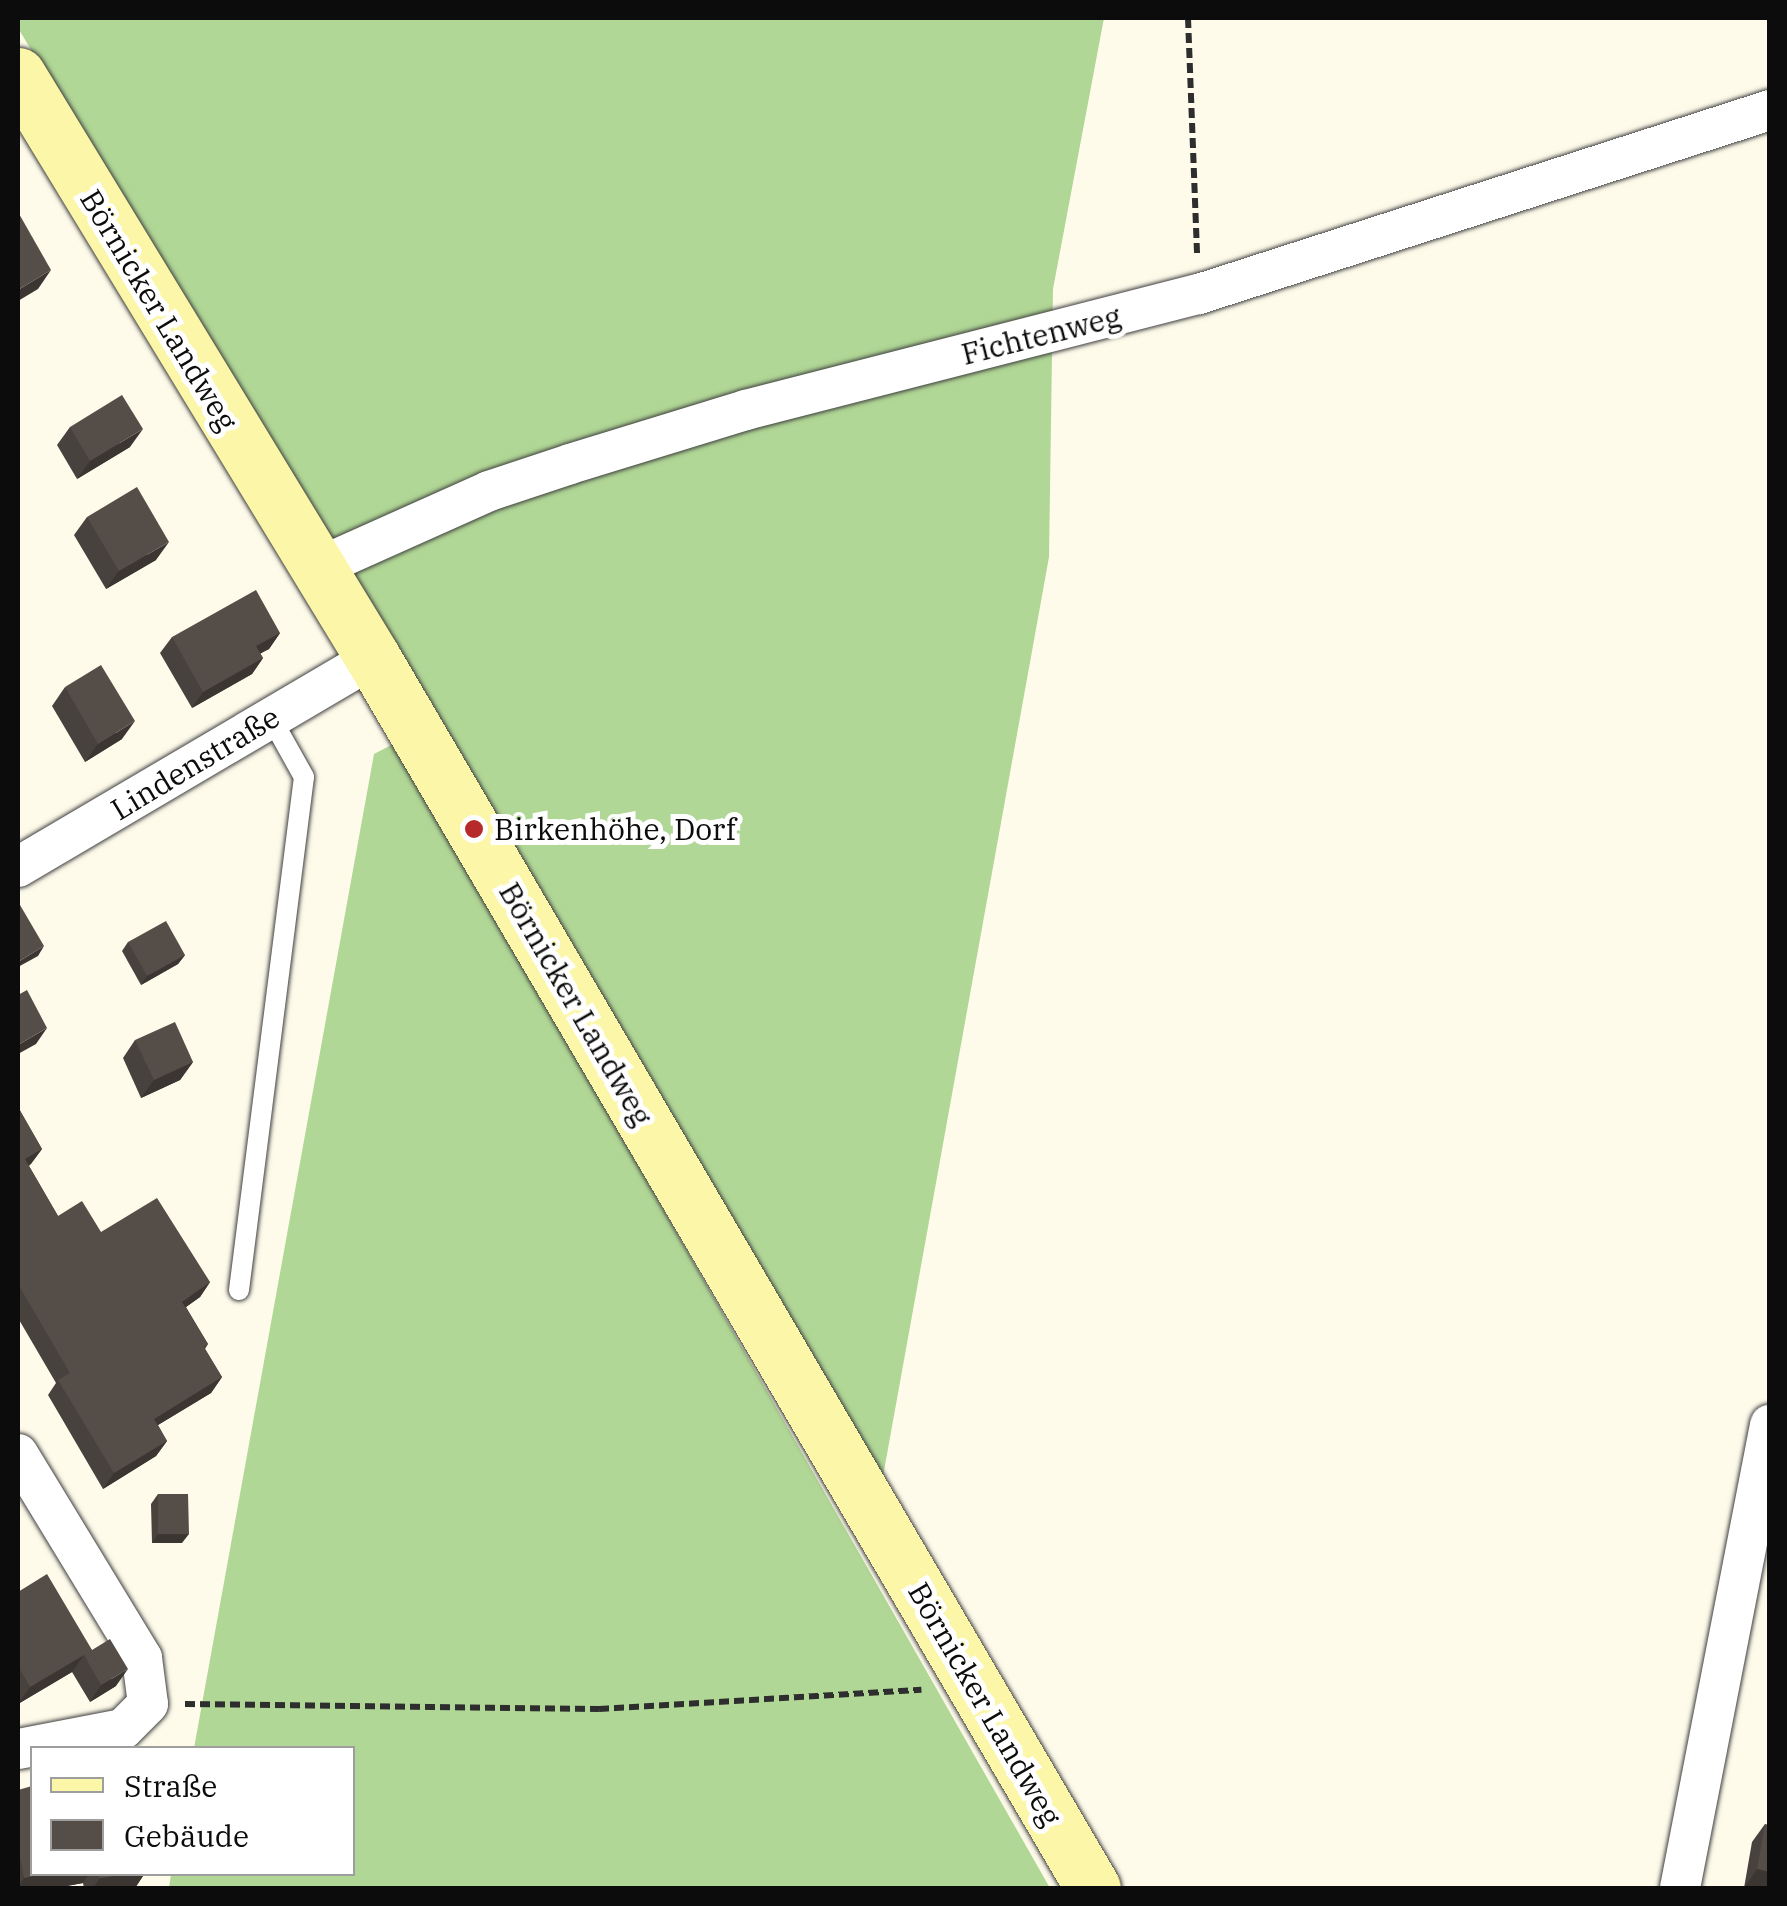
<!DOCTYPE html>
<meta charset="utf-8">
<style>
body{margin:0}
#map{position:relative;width:1787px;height:1906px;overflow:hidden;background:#fefbeb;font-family:"IBM Plex Serif",serif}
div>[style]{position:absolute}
.forest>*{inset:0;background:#b1d796}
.path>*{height:6px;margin-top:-3px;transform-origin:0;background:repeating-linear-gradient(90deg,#2e2e2e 0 10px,transparent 0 15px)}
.roads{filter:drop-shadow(0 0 2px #3f3f3f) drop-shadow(0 0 2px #3f3f3f)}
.lane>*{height:20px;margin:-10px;padding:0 10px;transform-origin:10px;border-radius:10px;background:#fff}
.street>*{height:40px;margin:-20px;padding:0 20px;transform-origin:20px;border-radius:20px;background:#fff}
.secondary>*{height:55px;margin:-27.5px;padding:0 27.5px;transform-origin:27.5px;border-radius:27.5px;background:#fcf6a8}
.wall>*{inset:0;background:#48423e}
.shaded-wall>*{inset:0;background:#3b3632}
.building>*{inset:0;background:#544d48}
.dots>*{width:28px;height:28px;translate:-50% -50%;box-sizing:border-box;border:5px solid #fff;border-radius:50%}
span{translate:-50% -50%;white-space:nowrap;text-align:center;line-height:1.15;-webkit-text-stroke:10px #fff;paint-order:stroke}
.street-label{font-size:30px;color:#0c0c0c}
.poi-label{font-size:30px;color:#0c0c0c}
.left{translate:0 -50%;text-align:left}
.frame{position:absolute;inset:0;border:20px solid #0c0c0c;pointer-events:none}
.legend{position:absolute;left:30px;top:1746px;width:325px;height:130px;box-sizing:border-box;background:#fff;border:2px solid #9e9e9e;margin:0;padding:12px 18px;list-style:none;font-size:30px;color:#0c0c0c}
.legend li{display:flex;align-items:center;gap:20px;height:50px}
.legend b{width:50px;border:2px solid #9e9e9e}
</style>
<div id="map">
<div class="forest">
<div style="clip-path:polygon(18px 18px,1104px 18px,1053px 289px,1049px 557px,880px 1493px,435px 721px,18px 28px)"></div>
<div style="clip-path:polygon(397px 742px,1050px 1888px,169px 1888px,171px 1874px,352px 1874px,352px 1748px,194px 1748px,374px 754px)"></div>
</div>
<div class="path">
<div style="left:1188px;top:18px;width:238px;rotate:87.8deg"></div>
<div style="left:185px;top:1704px;width:414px;rotate:0.7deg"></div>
<div style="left:599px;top:1709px;width:323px;rotate:-3.4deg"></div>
</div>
<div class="roads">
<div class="lane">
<div style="left:239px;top:1290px;width:517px;rotate:-82.78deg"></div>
<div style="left:304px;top:777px;width:68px;rotate:-119.2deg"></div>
</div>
<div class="street">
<div style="left:317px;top:568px;width:188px;rotate:-24.1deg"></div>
<div style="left:489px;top:491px;width:85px;rotate:-18.4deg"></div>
<div style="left:570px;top:464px;width:184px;rotate:-17.1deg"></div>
<div style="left:746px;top:410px;width:468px;rotate:-14.4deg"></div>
<div style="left:1199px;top:294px;width:600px;rotate:-17.86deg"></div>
<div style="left:18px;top:867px;width:412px;rotate:-30.5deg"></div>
<div style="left:18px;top:1454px;width:239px;rotate:58.7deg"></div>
<div style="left:142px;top:1658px;width:46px;rotate:82.6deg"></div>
<div style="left:148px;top:1704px;width:35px;rotate:135deg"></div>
<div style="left:123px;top:1729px;width:107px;rotate:169.2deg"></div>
<div style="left:1680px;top:1888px;width:472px;rotate:-79deg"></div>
</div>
<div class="secondary">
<div style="left:18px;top:75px;width:683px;rotate:58.66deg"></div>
<div style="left:373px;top:658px;width:1425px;rotate:59.66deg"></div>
</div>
</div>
<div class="wall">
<div style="clip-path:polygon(70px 427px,130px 447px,77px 479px,57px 445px)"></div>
<div style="clip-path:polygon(87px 517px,156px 560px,106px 589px,74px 535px)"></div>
<div style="clip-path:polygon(280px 633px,269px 649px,260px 653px,263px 658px,252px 674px,192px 708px,160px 653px,172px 637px)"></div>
<div style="clip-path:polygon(65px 687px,122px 739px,85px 762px,52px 706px)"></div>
<div style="clip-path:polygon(128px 942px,185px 955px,178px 964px,141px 985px,122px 951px)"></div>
<div style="clip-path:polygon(135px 1040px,193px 1062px,180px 1080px,141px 1098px,123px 1058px)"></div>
<div style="clip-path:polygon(18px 1107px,42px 1149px,29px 1166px,58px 1216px,101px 1232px,210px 1282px,200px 1297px,186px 1307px,208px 1344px,205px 1349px,222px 1377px,211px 1393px,158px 1425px,167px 1441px,156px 1456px,103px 1489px,48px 1395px,56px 1383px,18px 1318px)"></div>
<div style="clip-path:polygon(158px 1494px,182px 1543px,152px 1543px,151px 1504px)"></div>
<div style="clip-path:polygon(18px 1592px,92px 1650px,116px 1686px,90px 1702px,72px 1672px,18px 1704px)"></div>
<div style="clip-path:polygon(18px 1790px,32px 1874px,147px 1874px,143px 1876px,135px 1888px,84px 1888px,83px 1883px,56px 1888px,18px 1888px)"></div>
<div style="clip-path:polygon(1765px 1824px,1770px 1888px,1744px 1888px,1752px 1842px)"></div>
</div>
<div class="shaded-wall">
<div style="clip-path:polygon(51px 270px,38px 289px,18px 301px,18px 290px)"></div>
<div style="clip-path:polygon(143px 429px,130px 447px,77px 479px,90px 461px)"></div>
<div style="clip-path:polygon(169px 542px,156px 560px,106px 589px,119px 571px)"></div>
<div style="clip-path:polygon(280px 633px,269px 649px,245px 662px,256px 646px)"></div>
<div style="clip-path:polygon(263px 658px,252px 674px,192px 708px,203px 692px)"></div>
<div style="clip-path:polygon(135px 721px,122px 739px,85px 762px,98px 744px)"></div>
<div style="clip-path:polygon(44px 946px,38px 956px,18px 967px,18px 962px)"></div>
<div style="clip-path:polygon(185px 955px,178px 964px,141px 985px,147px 976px)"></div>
<div style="clip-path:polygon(47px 1028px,36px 1044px,18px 1054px,18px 1045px)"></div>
<div style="clip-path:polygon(193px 1062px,180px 1080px,141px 1098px,154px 1080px)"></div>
<div style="clip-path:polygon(42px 1149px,31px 1164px,18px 1172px,25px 1159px)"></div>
<div style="clip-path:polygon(210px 1282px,200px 1297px,172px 1317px,182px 1302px)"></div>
<div style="clip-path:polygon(222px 1377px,211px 1393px,143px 1434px,154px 1419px)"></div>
<div style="clip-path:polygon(167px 1441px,156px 1456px,103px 1489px,114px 1473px)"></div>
<div style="clip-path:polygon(158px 1534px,189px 1534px,182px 1543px,152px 1543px)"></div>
<div style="clip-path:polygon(84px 1655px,72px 1672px,18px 1704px,30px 1687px)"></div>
<div style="clip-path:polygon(128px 1669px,116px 1686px,90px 1702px,101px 1685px)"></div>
<div style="clip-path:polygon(1757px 1869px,1770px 1872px,1770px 1888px,1744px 1888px)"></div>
<div style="clip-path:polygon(44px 1874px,89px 1874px,83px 1883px,56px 1888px,18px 1888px,24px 1878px)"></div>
<div style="clip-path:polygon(127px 1874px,147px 1874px,143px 1876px,135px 1888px,93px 1888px,100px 1878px)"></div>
</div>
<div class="building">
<div style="clip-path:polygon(18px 212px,51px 270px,18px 290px)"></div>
<div style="clip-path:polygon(122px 395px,143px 429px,90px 461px,70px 427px)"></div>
<div style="clip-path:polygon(137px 487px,169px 542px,119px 571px,87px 517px)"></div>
<div style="clip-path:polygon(256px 590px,280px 633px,256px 646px,263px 658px,203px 692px,172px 637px)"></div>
<div style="clip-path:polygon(101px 665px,135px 721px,98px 744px,65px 687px)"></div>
<div style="clip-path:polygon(20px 905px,44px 946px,18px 962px,18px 906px)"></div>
<div style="clip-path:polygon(166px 921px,185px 955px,147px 976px,128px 942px)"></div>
<div style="clip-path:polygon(27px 990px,47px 1028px,18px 1045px,18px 995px)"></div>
<div style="clip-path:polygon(175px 1022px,193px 1062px,154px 1080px,135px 1040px)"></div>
<div style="clip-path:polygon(18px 1107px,42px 1149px,25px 1159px,58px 1216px,82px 1201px,101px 1232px,157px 1198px,210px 1282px,182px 1302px,208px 1344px,204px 1347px,222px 1377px,154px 1419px,167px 1441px,114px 1473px,58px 1380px,70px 1373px,18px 1284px)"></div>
<div style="clip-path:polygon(158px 1494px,188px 1494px,189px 1534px,158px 1534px)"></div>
<div style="clip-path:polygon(47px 1574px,92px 1650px,110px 1639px,128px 1669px,101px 1685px,84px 1655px,30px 1687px,18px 1666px,18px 1592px)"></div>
<div style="clip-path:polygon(32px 1786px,32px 1874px,44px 1874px,24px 1878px,20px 1857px,18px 1857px,18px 1790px)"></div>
<div style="clip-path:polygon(1765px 1824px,1770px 1825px,1770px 1872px,1757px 1869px)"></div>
<div style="clip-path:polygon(99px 1874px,127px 1874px,100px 1878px)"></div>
</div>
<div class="dots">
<div style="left:474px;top:829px;background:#b62a2a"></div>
</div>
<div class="street-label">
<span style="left:159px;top:310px;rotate:59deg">Börnicker Landweg</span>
<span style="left:1041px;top:335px;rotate:-14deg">Fichtenweg</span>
<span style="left:195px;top:763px;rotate:-31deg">Lindenstraße</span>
<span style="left:576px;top:1004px;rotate:60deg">Börnicker Landweg</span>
<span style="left:985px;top:1704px;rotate:60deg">Börnicker Landweg</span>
</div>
<div class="poi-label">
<span class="left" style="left:494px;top:829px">Birkenhöhe, Dorf</span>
</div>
<div class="frame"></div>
<ul class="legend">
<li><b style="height:12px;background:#fcf6a8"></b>Straße</li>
<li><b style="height:28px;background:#544d48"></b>Gebäude</li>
</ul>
</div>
